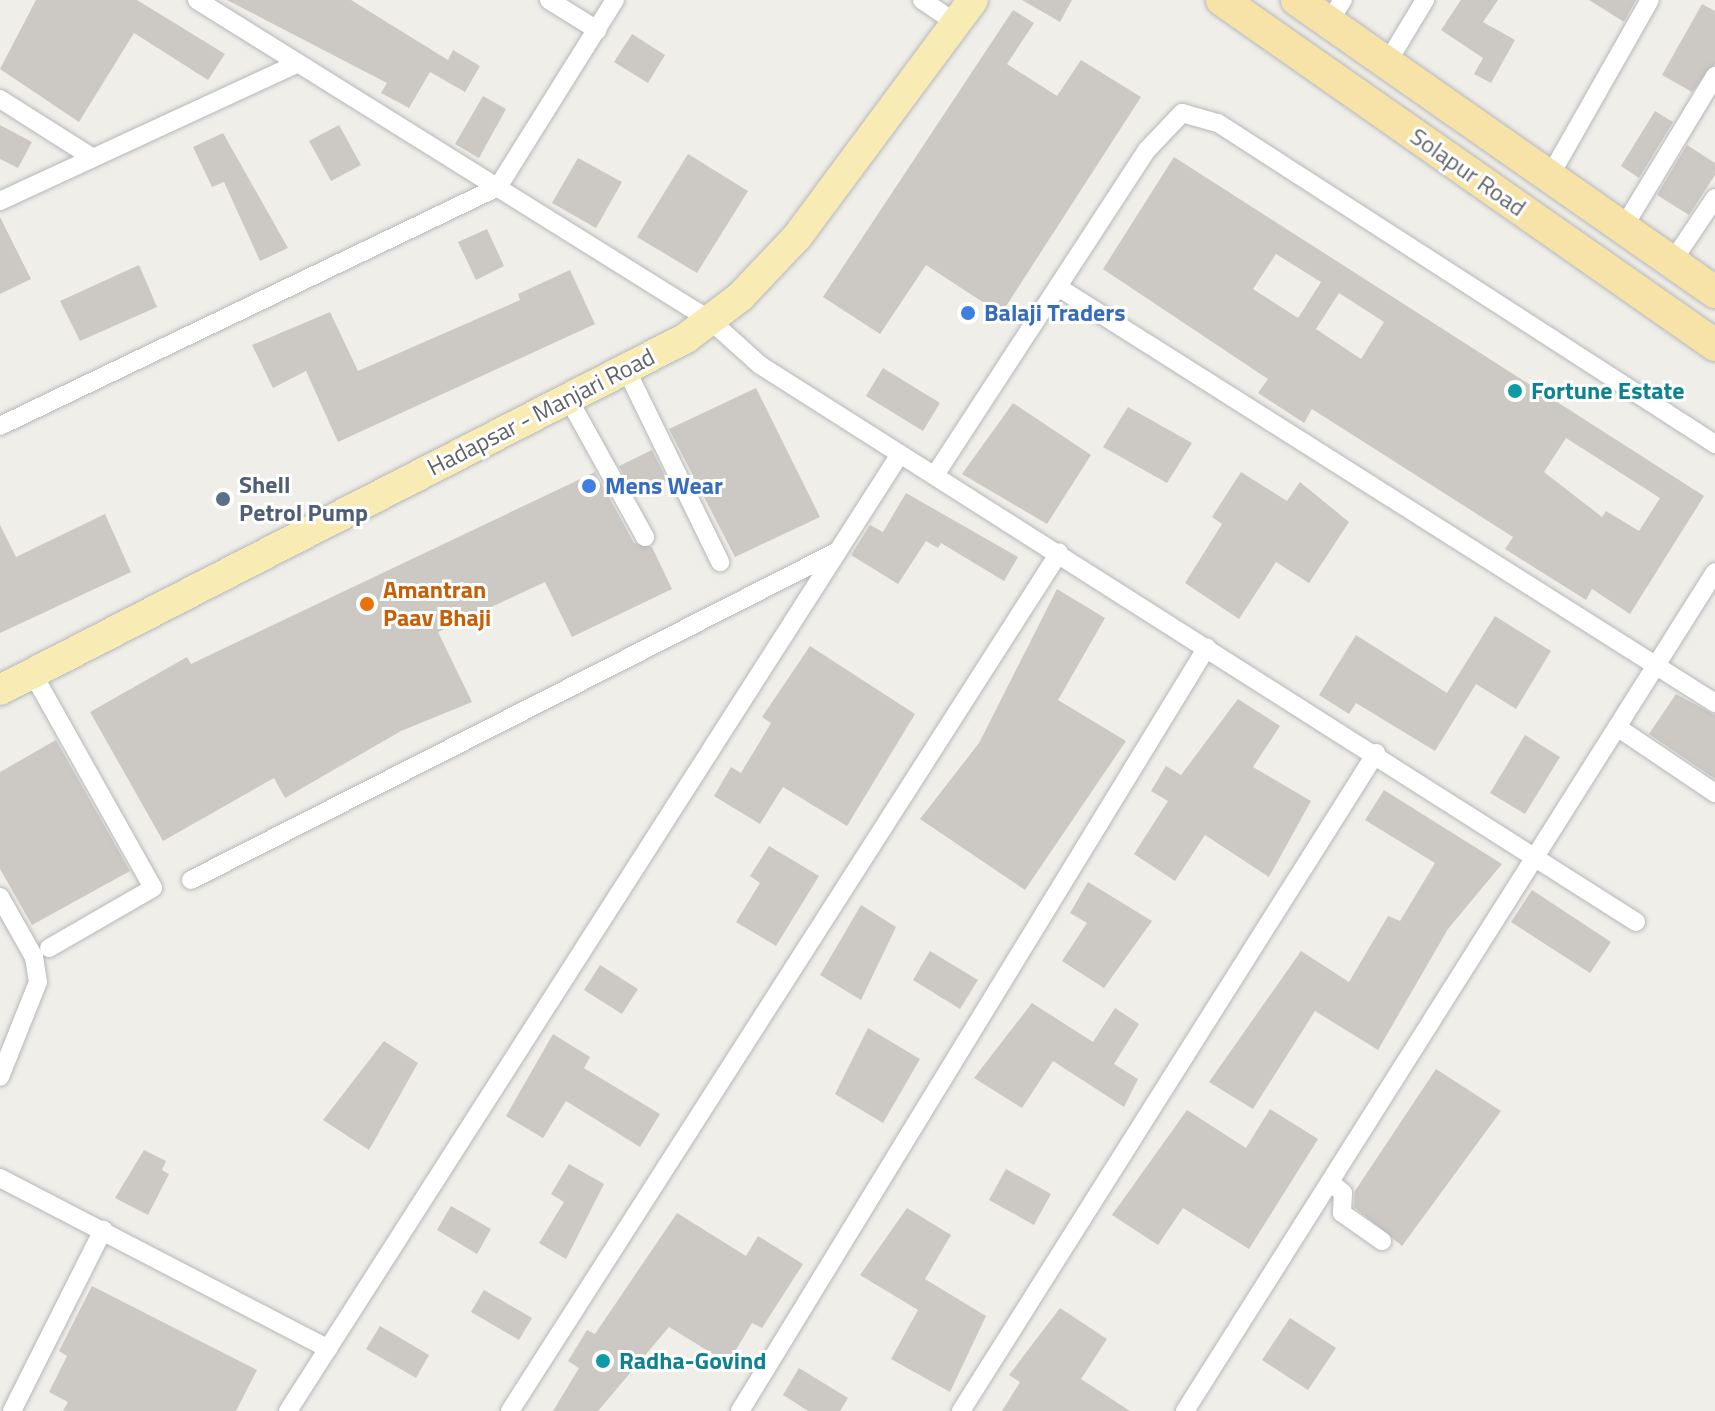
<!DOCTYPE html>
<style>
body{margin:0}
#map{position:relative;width:1715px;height:1411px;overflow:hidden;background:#f0eee8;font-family:"Titillium Web",sans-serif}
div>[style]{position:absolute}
.building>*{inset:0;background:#ccc9c4}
.roads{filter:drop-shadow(0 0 2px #b5b8bb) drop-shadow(0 0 2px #b5b8bb)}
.minor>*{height:18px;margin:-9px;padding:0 9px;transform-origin:9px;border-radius:9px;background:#fff}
.primary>*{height:30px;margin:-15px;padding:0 15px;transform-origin:15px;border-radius:15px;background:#f9ebb4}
.trunk>*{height:32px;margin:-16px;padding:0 16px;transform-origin:16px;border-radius:16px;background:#f7e2a7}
.dots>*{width:22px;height:22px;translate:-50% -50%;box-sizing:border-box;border:4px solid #fff;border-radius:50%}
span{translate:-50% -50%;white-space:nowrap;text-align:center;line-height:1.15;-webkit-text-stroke:6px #fff;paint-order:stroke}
.street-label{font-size:24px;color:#5f6367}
.shop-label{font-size:24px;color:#366cbe;font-weight:700}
.left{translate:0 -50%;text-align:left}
.culture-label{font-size:24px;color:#0d838f;font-weight:700}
.service-label{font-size:24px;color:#4e5e75;font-weight:700}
.food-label{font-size:24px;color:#c56008;font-weight:700}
</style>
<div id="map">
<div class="building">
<div style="clip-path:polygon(36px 0,137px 0,225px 54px,208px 80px,134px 33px,79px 122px,0 69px)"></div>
<div style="clip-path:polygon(227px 0,351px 0,448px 60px,453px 50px,480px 66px,465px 92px,430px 72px,409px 108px,381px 93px,387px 83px)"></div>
<div style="clip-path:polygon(1022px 0,1072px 0,1060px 22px)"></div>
<div style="clip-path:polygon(1461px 0,1498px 0,1483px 22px,1515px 40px,1491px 83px,1474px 74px,1483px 58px,1441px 30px)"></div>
<div style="clip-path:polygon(1589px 0,1636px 0,1624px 22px)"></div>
<div style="clip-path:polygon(1702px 4px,1715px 11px,1715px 64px,1692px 92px,1662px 75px)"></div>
<div style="clip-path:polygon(1013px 10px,1034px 23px,1007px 64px,1057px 96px,1081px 60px,1141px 97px,1001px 314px,926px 265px,880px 334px,823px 297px)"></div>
<div style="clip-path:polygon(632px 34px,665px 55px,648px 83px,614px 62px)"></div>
<div style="clip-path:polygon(483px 96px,506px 109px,479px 158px,455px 144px)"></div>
<div style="clip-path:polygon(1655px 111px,1673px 122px,1639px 178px,1621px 166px)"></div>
<div style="clip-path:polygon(0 125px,32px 142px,18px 168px,0 159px)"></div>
<div style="clip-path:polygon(339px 125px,361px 165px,331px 181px,309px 141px)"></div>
<div style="clip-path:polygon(223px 133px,288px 248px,260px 261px,224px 182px,212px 187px,193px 147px)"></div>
<div style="clip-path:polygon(1687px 145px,1715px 163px,1715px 175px,1689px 215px,1657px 195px)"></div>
<div style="clip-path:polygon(688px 154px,748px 191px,697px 273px,637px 237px)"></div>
<div style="clip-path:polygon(evenodd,1174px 157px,1704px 496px,1630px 614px,1592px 589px,1586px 600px,1505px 549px,1513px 537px,1312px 409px,1304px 423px,1258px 393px,1268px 379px,1103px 269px,1174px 157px,1276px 254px,1321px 282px,1298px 318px,1253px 289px,1276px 254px,1174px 157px,1339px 293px,1384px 322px,1361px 359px,1316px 329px,1339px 293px,1174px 157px,1566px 438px,1660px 498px,1639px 531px,1606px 511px,1602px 517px,1544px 472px,1566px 438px)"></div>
<div style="clip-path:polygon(578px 158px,622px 182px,596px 228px,552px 203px)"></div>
<div style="clip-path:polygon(0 217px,31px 279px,0 294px)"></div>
<div style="clip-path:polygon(487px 229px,504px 266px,476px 280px,458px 242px)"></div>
<div style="clip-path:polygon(139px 265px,157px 307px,80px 341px,60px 301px)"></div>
<div style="clip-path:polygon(570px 270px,595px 324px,338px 442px,306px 371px,273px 388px,252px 345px,330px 312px,358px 371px,520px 300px,518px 294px)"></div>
<div style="clip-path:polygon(883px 368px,940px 403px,923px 431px,866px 396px)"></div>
<div style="clip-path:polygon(756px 388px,820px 517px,735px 557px,669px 429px)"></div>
<div style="clip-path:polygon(1013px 403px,1091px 455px,1047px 524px,962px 474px)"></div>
<div style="clip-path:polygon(1128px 407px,1192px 443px,1167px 483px,1103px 447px)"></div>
<div style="clip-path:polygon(652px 450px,667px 480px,635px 495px,619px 466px)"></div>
<div style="clip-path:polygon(595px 472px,634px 543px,652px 547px,672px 589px,572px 637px,545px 582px,438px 632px,472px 702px,401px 731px,285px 798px,274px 778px,163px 841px,90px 712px,187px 657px,191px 664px)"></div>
<div style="clip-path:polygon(1241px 472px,1287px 501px,1300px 482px,1349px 522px,1309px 583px,1276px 562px,1239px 619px,1185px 583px,1222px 524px,1212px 517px)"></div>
<div style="clip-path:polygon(906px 493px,1018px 557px,1004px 581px,941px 543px,938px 548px,926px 541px,898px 584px,851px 555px,870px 525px,883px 532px)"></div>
<div style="clip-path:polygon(105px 514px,131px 572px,0 633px,0 525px,16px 557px)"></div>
<div style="clip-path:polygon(1057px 589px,1105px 618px,1058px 700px,1126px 741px,1025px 890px,920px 819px,979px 743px)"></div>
<div style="clip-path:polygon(1495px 616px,1551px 651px,1516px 709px,1476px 684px,1435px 751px,1356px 703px,1349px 714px,1319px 695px,1356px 635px,1447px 693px)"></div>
<div style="clip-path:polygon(810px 646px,915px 714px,847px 826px,783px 787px,760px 824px,714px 796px,731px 767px,741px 773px,771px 723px,762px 717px)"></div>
<div style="clip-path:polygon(1676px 694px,1715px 715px,1715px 779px,1649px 734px)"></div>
<div style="clip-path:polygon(1238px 699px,1280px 726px,1253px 767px,1311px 801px,1269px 877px,1205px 835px,1175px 881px,1134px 854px,1168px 801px,1151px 791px,1166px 766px,1181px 775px)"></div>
<div style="clip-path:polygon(1525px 735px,1560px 757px,1525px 814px,1490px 793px)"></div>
<div style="clip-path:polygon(56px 740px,130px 871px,32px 925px,0 869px,0 772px)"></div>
<div style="clip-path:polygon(1384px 790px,1502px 864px,1448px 929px,1378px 1050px,1315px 1011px,1253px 1109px,1209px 1082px,1301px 951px,1349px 982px,1388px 916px,1400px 921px,1435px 863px,1365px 820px)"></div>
<div style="clip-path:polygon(769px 846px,819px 876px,776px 946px,736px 922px,760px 883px,750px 876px)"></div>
<div style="clip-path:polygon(1088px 882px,1152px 921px,1104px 988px,1062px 961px,1087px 923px,1070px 913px)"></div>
<div style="clip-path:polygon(1532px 890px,1611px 942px,1590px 973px,1511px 922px)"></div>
<div style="clip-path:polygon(861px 905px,896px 927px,861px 1000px,820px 975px)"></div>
<div style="clip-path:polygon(930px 951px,978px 980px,960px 1009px,913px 980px)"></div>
<div style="clip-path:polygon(600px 965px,638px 989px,622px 1014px,584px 990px)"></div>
<div style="clip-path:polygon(1032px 1003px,1093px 1042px,1115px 1008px,1139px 1024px,1114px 1064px,1138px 1079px,1124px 1107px,1053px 1061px,1022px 1108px,974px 1078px)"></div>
<div style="clip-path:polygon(868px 1028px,920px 1059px,883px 1123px,835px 1094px)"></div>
<div style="clip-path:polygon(553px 1034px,590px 1057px,584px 1068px,660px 1114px,640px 1147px,566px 1101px,543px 1138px,506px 1116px)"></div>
<div style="clip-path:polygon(384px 1041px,418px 1063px,369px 1150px,323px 1120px)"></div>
<div style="clip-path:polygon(1436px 1069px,1501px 1111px,1402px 1246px,1354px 1207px,1355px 1191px)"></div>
<div style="clip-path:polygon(1270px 1109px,1318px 1139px,1249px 1249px,1183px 1208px,1158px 1245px,1112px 1215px,1187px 1110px,1246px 1148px)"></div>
<div style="clip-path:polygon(144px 1150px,166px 1161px,162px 1170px,169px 1174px,148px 1215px,115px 1198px)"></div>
<div style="clip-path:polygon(569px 1164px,604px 1184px,566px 1259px,539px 1243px,564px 1202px,551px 1194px)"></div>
<div style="clip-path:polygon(1006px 1169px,1051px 1194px,1034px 1225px,989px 1200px)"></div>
<div style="clip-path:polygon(451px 1206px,491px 1229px,477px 1254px,437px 1230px)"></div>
<div style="clip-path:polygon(907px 1208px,951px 1235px,925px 1279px,986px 1316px,950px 1392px,891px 1359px,918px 1310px,860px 1275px)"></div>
<div style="clip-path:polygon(677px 1213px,746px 1256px,758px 1236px,803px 1264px,762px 1328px,752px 1323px,728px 1363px,669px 1327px,598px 1411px,553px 1411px,579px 1368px,568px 1361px,587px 1330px,595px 1334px)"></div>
<div style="clip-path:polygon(92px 1286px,257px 1370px,236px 1411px,63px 1411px,68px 1402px,49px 1392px,67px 1356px,59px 1351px)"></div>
<div style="clip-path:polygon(484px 1290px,532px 1318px,519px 1340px,471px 1312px)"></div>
<div style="clip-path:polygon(1060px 1308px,1107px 1339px,1081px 1379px,1130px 1411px,1002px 1411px,1020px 1382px,1009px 1375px)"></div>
<div style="clip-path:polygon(1290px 1318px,1336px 1348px,1308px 1390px,1262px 1360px)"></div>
<div style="clip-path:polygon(380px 1326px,429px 1355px,416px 1378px,366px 1349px)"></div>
<div style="clip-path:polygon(799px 1368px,848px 1398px,840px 1411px,808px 1411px,783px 1395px)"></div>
</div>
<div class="roads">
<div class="minor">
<div style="left:197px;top:0;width:605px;rotate:31.96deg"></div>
<div style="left:710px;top:320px;width:67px;rotate:42deg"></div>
<div style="left:760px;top:365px;width:1038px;rotate:32.45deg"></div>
<div style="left:549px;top:0;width:57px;rotate:32deg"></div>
<div style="left:922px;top:0;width:41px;rotate:34.1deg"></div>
<div style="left:1329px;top:22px;width:26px;rotate:-58deg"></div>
<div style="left:1387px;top:63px;width:74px;rotate:-58.9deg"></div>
<div style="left:0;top:99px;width:110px;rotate:32.4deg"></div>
<div style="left:1551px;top:174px;width:200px;rotate:-60.4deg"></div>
<div style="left:0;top:201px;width:328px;rotate:-24.8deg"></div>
<div style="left:1623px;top:228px;width:178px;rotate:-58.8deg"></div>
<div style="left:1672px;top:262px;width:77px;rotate:-56.1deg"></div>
<div style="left:1058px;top:287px;width:778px;rotate:32.34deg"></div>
<div style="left:626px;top:369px;width:215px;rotate:64deg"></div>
<div style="left:568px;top:398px;width:159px;rotate:61deg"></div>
<div style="left:0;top:426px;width:552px;rotate:-25.64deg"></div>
<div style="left:498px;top:187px;width:221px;rotate:-58deg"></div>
<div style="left:935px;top:475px;width:388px;rotate:-56.9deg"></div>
<div style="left:1147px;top:150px;width:51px;rotate:-46.6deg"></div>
<div style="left:1182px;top:113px;width:37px;rotate:16deg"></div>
<div style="left:1218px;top:123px;width:592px;rotate:32.86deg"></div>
<div style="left:33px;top:674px;width:245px;rotate:60.7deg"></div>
<div style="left:153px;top:888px;width:120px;rotate:150deg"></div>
<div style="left:1617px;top:727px;width:118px;rotate:34deg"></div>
<div style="left:191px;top:880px;width:724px;rotate:-26.95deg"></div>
<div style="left:0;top:897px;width:69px;rotate:60.5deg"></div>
<div style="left:34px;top:957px;width:25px;rotate:81deg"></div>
<div style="left:38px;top:982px;width:102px;rotate:111.8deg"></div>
<div style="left:0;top:1178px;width:370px;rotate:27.5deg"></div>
<div style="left:1330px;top:1182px;width:17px;rotate:40deg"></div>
<div style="left:1343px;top:1193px;width:20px;rotate:93deg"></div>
<div style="left:1342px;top:1213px;width:49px;rotate:35deg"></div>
<div style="left:12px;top:1411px;width:203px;rotate:-63.3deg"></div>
<div style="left:288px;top:1411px;width:1136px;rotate:-57.4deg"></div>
<div style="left:510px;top:1411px;width:1019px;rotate:-57.39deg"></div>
<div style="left:740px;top:1411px;width:895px;rotate:-58.56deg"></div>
<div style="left:961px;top:1411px;width:778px;rotate:-57.76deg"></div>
<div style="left:1185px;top:1411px;width:992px;rotate:-57.72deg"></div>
</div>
<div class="primary">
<div style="left:0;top:690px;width:771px;rotate:-27.16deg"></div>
<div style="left:686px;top:338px;width:68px;rotate:-37.2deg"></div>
<div style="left:740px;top:297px;width:83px;rotate:-46.5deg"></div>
<div style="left:797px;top:237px;width:295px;rotate:-53.4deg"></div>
</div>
<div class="trunk">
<div style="left:1222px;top:0;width:602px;rotate:34.98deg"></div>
<div style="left:1297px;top:0;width:510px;rotate:34.94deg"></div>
</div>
</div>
<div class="dots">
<div style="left:968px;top:313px;background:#3f7fe0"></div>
<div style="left:1515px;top:391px;background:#0f9aa8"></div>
<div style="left:589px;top:486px;background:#3f7fe0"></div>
<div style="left:223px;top:499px;background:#5c6f8a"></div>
<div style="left:367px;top:604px;background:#e8710a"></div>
<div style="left:603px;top:1361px;background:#0f9aa8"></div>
</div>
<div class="street-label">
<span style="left:1468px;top:172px;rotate:35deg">Solapur Road</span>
<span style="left:541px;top:412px;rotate:-27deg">Hadapsar - Manjari Road</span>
</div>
<div class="shop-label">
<span class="left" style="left:984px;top:313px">Balaji Traders</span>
<span class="left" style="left:605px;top:486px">Mens Wear</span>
</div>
<div class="culture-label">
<span class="left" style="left:1531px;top:391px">Fortune Estate</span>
<span class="left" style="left:619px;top:1361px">Radha-Govind</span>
</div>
<div class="service-label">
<span class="left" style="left:239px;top:499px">Shell<br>Petrol Pump</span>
</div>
<div class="food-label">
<span class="left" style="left:383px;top:604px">Amantran<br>Paav Bhaji</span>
</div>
</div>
